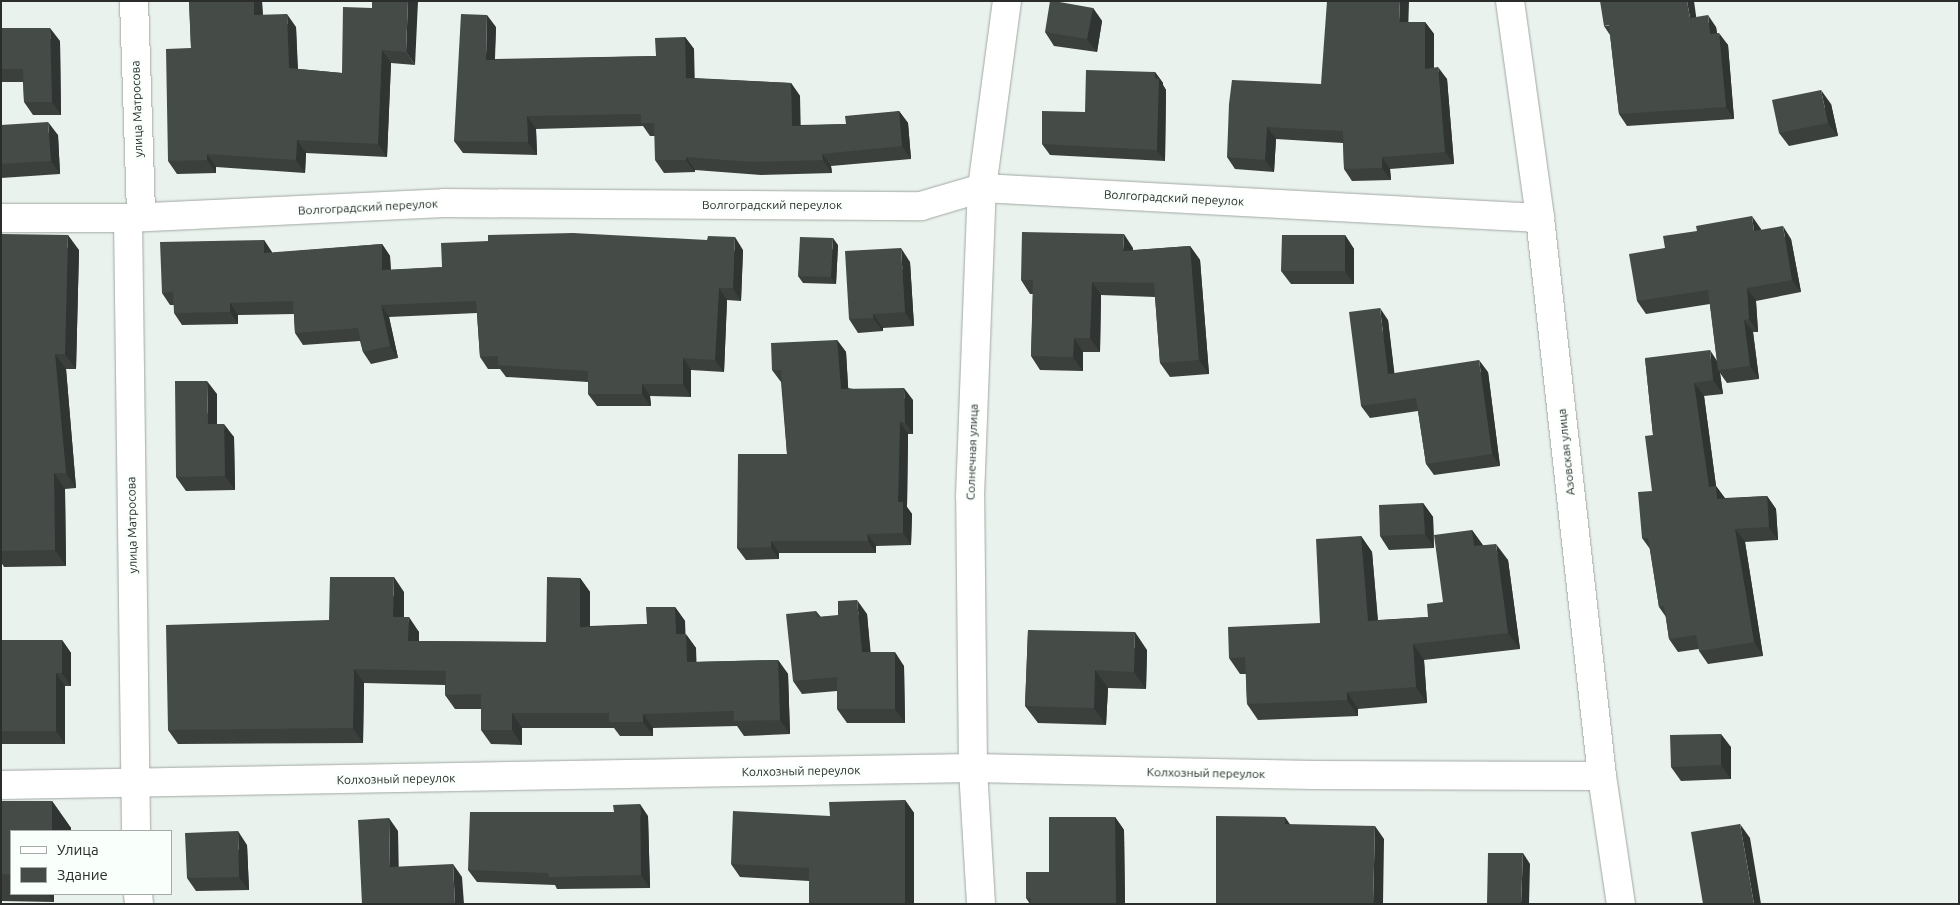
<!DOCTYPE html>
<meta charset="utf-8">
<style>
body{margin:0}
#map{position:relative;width:1960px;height:905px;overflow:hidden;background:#eaf2ed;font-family:Ubuntu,sans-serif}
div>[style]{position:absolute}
.roads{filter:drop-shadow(0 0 1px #a1a8a3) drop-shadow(0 0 1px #a1a8a3)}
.minor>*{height:28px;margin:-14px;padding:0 14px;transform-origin:14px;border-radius:14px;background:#fff}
.tertiary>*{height:28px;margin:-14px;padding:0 14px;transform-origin:14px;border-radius:14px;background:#fff}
.wall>*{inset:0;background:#3b403d}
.shaded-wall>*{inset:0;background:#303432}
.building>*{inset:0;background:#454b47}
span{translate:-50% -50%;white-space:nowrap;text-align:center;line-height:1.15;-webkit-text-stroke:5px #f9fffb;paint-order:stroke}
.street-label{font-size:12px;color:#2a2d2b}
.frame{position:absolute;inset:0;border:2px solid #2a2d2b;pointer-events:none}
.legend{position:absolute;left:10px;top:830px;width:162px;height:65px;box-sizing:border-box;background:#f9fffb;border:1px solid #a6aba8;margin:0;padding:6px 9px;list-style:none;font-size:15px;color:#2a2d2b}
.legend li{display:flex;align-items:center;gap:10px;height:25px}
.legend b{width:25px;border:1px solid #a6aba8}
</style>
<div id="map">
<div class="roads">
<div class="minor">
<div style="left:134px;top:1px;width:216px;rotate:88.1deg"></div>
<div style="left:1px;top:218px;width:127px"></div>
<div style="left:128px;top:218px;width:316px;rotate:-2.7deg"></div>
<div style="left:444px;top:203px;width:477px;rotate:0.4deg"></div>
<div style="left:921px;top:206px;width:64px;rotate:-16.4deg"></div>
<div style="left:982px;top:188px;width:559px;rotate:3.08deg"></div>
<div style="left:128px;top:218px;width:613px;rotate:89.25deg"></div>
<div style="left:1px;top:785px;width:972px;rotate:-1deg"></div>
<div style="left:973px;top:768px;width:340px;rotate:1.2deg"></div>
<div style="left:1313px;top:775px;width:289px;rotate:0.2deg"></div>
<div style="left:138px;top:894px;width:10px;rotate:84deg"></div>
<div style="left:981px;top:904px;width:136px;rotate:-93.4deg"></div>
<div style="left:973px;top:768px;width:272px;rotate:-90.6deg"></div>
<div style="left:970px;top:496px;width:308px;rotate:-87.8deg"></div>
<div style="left:982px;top:188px;width:189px;rotate:-82.4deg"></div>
</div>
<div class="tertiary">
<div style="left:1510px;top:1px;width:219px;rotate:82.1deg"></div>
<div style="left:1540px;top:218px;width:561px;rotate:83.66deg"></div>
<div style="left:1602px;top:776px;width:129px;rotate:81.6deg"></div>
</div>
</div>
<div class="wall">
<div style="clip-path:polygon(189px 1px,262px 1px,263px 15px,296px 27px,298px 69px,342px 73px,372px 8px,372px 1px,415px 65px,391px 63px,387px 157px,306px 153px,305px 173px,216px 167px,216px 173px,177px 174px,168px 161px,191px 48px)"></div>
<div style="clip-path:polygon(1093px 8px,1102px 21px,1097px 52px,1054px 46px,1045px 32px)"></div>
<div style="clip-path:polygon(1696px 17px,1716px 27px,1717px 33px,1728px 45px,1734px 119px,1627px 126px,1619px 114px,1610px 35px,1604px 26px)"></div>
<div style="clip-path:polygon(1408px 22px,1425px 22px,1434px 34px,1434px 68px,1447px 79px,1454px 164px,1390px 169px,1391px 180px,1352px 181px,1344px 169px,1343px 143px,1276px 139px,1274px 172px,1235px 169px,1227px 157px,1321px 84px)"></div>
<div style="clip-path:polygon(496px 27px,495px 59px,656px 56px,685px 37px,694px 49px,694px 78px,791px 83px,800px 96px,800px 125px,846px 124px,899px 111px,908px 123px,911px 159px,831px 166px,832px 173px,761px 175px,695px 170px,695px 172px,664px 173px,655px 160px,655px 136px,650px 136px,643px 126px,536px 129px,537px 155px,463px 153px,454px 141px)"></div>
<div style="clip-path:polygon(1px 28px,60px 41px,61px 115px,33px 115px,24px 102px,23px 82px,1px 82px)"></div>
<div style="clip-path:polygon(1155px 72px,1163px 83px,1163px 85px,1166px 90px,1165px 161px,1050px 155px,1042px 144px,1085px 112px)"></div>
<div style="clip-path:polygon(1831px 104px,1838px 136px,1789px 146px,1779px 133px)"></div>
<div style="clip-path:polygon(1px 125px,58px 135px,60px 174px,1px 178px)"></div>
<div style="clip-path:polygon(1761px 229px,1761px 230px,1791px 239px,1801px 292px,1756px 301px,1758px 332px,1753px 332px,1759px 379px,1727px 383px,1720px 373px,1723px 394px,1704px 396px,1716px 486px,1725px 498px,1767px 496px,1776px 509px,1778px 540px,1745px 542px,1763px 656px,1708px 664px,1699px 651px,1699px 649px,1678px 652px,1669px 639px,1666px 617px,1659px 607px,1650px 549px,1642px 538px,1652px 491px,1653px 435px,1645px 358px,1717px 361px,1710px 304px,1646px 314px,1637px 301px,1665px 248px)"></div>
<div style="clip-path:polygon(1px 234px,79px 250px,76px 369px,66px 369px,76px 488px,65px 489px,66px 566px,4px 567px,1px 562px)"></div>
<div style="clip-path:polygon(1345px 235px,1354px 249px,1354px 284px,1291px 284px,1281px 271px)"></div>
<div style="clip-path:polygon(264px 240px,272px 253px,382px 244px,390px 256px,391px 270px,743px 250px,741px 301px,727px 300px,724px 372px,691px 370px,691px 397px,650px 396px,651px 406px,597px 406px,588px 394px,588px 382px,506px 377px,500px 369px,488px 369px,480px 357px,477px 313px,389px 317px,398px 358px,371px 364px,363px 352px,360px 341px,303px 345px,295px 333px,294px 314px,238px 315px,238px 324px,182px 325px,174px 313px,174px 305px,170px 305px,162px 293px)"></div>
<div style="clip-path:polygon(838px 245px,836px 284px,803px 283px,798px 276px)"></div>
<div style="clip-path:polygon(1190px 246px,1200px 260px,1209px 374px,1170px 377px,1160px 363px,1155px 297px,1101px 295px,1100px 352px,1083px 352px,1083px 371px,1040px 370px,1031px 356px,1033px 294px,1030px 294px,1021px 280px,1133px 248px,1133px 250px)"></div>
<div style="clip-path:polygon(910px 262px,914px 326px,883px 328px,883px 331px,858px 333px,849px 319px)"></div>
<div style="clip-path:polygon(1388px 320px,1394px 373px,1488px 372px,1500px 466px,1434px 475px,1426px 464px,1418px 411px,1370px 418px,1361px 406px)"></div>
<div style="clip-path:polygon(837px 340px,846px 352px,848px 388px,913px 400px,913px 434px,908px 434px,907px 507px,912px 514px,911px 545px,876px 546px,876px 553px,779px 553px,779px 559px,746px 560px,737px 548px,787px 454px,781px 382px,772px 370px)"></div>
<div style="clip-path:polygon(217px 394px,217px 424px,234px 437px,235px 490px,186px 491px,176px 477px)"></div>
<div style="clip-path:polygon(1423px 503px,1433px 517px,1434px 548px,1389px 550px,1380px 536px)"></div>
<div style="clip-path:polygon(1472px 530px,1483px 545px,1508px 560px,1520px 649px,1424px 660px,1427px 703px,1358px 709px,1358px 716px,1258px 720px,1247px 704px,1246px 674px,1240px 674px,1229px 658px,1320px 623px,1361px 536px,1372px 552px,1378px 620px,1428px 617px,1443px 602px)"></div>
<div style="clip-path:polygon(580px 578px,590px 592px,590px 626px,647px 624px,675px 607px,685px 621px,685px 634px,696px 648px,696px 662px,778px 660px,788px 674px,790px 734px,744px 736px,737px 726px,653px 728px,653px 736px,620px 736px,614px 728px,522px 728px,522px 745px,491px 744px,481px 730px,481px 709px,455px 709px,445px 695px,445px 685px,364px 683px,363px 743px,178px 744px,168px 730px,329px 620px,404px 592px,404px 617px,419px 632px,419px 641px,546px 642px)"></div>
<div style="clip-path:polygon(816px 611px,821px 617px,867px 614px,870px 652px,904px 666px,905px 723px,847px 723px,837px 709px,837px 691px,802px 694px,793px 681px)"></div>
<div style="clip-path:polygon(1028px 630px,1147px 650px,1146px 689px,1108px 688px,1106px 725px,1038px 723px,1025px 706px)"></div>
<div style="clip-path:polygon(1px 640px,62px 640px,71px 653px,71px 686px,65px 686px,65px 744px,1px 744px)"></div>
<div style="clip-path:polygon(1731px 747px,1731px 779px,1681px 781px,1671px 767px)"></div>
<div style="clip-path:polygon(905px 800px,914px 813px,914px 904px,809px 904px,809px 881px,740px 877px,731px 864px,830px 816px)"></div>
<div style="clip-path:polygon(1px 801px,52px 801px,71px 828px,11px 831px,11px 894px,54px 894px,54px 902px,1px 901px)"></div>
<div style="clip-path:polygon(614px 812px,648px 816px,650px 888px,557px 889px,555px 885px,477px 882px,468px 870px)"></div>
<div style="clip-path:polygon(1115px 817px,1124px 830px,1125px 904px,1030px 904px,1026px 898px,1049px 872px)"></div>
<div style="clip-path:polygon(247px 845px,249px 890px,196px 891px,187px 878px)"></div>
</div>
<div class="shaded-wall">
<div style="clip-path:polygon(254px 1px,262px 1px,263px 28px,254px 15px)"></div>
<div style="clip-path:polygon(408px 1px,418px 1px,415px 65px,406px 52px)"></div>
<div style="clip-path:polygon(1400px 1px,1409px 1px,1408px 33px,1399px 22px)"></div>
<div style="clip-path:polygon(1687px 1px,1694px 1px,1698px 30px,1690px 18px)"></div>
<div style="clip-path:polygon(1093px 8px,1102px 21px,1097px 52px,1087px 39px)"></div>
<div style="clip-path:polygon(287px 14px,296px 27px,298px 81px,289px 68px)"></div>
<div style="clip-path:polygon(487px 15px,496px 27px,494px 72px,486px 60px)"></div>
<div style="clip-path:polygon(1708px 15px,1716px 27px,1719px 46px,1710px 34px)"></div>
<div style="clip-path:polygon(1425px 22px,1434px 34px,1433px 81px,1425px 69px)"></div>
<div style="clip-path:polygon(50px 28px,60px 41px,61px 115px,52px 102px)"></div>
<div style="clip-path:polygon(1719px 33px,1728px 45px,1734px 119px,1726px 107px)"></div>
<div style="clip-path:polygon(685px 37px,694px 49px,695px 91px,686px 78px)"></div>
<div style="clip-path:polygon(382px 50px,391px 63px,387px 157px,378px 144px)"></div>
<div style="clip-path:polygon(1438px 67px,1447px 79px,1454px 164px,1445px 152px)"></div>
<div style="clip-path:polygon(1155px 72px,1163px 83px,1163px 85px,1166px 90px,1165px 161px,1157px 150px)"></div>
<div style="clip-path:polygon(791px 83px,800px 96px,801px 138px,792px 126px)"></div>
<div style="clip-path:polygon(1821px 90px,1831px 104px,1838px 136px,1828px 123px)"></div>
<div style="clip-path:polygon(899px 111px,908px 123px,911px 159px,902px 146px)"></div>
<div style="clip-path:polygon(527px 116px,536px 129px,537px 155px,528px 142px)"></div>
<div style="clip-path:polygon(48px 122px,58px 135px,60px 174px,51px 161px)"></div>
<div style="clip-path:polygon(1267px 127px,1276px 139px,1274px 172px,1265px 160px)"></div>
<div style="clip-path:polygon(297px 140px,306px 153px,305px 173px,296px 160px)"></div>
<div style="clip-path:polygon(207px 154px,216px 167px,216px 173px,207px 160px)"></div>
<div style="clip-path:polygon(822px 154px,831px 166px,832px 173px,823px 160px)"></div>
<div style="clip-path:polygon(686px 157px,695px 170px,695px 172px,686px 160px)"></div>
<div style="clip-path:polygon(1382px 157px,1390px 169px,1391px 180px,1382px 168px)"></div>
<div style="clip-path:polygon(1752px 216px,1761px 229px,1763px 244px,1754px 231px)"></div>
<div style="clip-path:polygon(1783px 226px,1791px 239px,1801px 292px,1792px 280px)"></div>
<div style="clip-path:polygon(1124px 234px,1133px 248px,1133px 264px,1123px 251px)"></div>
<div style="clip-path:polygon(68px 235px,79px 250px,76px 369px,65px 354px)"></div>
<div style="clip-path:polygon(1345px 235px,1354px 249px,1354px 284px,1345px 271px)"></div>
<div style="clip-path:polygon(735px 237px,743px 250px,741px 301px,733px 288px)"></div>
<div style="clip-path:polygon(833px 238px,838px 245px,836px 284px,831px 277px)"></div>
<div style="clip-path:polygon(264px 240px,272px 252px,272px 265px,264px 253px)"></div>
<div style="clip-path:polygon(382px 244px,390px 256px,391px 282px,382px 270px)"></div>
<div style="clip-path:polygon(1190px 246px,1200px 260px,1209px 374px,1199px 360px)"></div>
<div style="clip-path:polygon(901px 248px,910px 262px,914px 326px,905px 312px)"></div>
<div style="clip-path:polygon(1092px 282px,1101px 295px,1100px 352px,1090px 338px)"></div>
<div style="clip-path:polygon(719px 288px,727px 300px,724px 372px,715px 360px)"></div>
<div style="clip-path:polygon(1747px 288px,1756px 301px,1758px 332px,1749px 319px)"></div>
<div style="clip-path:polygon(230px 303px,238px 315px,238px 324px,230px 312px)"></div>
<div style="clip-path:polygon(381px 305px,389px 317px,398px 358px,390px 346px)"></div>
<div style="clip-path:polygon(1380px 308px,1388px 320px,1396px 386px,1388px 374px)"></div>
<div style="clip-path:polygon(873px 314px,883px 328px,883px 331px,873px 318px)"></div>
<div style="clip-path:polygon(1744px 320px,1753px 332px,1759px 379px,1750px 366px)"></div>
<div style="clip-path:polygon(1074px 338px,1083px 352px,1083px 371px,1073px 357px)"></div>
<div style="clip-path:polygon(837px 340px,846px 352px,849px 401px,841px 389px)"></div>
<div style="clip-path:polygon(1710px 350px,1719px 364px,1718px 370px,1720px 373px,1723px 394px,1713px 380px)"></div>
<div style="clip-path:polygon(55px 354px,66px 369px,76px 488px,66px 473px)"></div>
<div style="clip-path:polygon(683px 358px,691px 370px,691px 397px,683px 384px)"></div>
<div style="clip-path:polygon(1479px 360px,1488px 372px,1500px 466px,1492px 454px)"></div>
<div style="clip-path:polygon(207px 381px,217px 394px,217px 437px,208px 424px)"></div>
<div style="clip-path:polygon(1694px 383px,1704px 396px,1716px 486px,1726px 500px,1727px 512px,1709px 487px)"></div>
<div style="clip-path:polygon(642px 384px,650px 396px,651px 406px,642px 394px)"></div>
<div style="clip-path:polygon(904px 388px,913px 400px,913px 434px,905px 422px)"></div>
<div style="clip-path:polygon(900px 422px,908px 434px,907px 507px,912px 514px,911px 545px,903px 533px,898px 502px)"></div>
<div style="clip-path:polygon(224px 424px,234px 437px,235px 490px,225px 476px)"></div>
<div style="clip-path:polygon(54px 473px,65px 489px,66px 566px,55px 550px)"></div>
<div style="clip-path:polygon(1767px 496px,1776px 509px,1778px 540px,1769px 527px)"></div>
<div style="clip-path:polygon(1423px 503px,1433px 517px,1434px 548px,1425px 534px)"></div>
<div style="clip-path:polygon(1735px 529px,1745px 542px,1763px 656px,1754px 642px)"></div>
<div style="clip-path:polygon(1472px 530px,1483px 546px,1474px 546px)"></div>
<div style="clip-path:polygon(867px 534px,876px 546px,876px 553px,868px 541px)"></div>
<div style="clip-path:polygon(1361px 536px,1372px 552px,1379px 637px,1368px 621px)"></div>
<div style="clip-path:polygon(771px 541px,779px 553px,779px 559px,771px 547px)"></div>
<div style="clip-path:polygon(1496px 544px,1508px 560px,1520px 649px,1508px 633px)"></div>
<div style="clip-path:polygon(394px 577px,404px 592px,403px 632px,393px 617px)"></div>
<div style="clip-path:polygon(580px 578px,590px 592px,590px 641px,580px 627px)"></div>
<div style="clip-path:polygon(857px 600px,867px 614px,872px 666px,862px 652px)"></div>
<div style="clip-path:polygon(675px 607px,685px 621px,686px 648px,676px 634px)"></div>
<div style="clip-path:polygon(409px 617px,419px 632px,418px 656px,408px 641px)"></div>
<div style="clip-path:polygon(1135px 632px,1147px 650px,1146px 689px,1134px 672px)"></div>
<div style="clip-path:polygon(686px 634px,696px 648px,697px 677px,687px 662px)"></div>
<div style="clip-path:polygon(62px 640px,71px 653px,71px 686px,62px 673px)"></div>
<div style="clip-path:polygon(1413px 644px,1424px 660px,1427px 703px,1416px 687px)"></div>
<div style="clip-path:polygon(895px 652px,904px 666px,905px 723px,895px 709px)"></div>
<div style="clip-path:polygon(778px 660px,788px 674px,790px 734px,780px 720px)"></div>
<div style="clip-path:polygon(354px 669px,364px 683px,363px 743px,353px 728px)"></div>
<div style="clip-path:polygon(1095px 670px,1108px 688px,1106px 725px,1094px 708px)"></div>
<div style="clip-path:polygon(56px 673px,65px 686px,65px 744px,56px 731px)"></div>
<div style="clip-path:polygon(1347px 692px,1358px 709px,1358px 716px,1347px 700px)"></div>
<div style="clip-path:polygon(512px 713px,522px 728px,522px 745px,512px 730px)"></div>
<div style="clip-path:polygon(643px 714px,653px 728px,653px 736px,643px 722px)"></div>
<div style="clip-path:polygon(1721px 734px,1731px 747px,1731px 779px,1721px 765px)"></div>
<div style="clip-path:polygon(905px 800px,914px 813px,914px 904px,905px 904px)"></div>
<div style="clip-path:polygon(52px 801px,71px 828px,71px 831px,52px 831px)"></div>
<div style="clip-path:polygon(640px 804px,648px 816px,650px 888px,641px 875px)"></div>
<div style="clip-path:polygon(1115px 817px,1124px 830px,1125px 904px,1116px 904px)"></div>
<div style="clip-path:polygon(1285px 817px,1294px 830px,1285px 824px)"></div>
<div style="clip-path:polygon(389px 818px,398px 831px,399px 880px,390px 867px)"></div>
<div style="clip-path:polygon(1740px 824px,1750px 838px,1761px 904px,1754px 904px)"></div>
<div style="clip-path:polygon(1375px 826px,1384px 839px,1383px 904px,1373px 904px)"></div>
<div style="clip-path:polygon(238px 831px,247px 845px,249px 890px,239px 877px)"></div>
<div style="clip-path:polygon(1523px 853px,1530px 864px,1529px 904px,1521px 904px)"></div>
<div style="clip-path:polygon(453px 864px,462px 877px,464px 904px,455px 904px)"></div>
<div style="clip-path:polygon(48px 894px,54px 894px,54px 902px)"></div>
</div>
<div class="building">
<div style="clip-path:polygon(189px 1px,254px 1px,254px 15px,287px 14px,289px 68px,342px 73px,343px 7px,372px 8px,372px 1px,408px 1px,406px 52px,382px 50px,378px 144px,297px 140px,296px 160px,207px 154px,207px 160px,168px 161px,166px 49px,191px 48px)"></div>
<div style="clip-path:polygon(1050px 1px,1054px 1px,1093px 8px,1087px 39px,1045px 32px)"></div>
<div style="clip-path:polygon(1327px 1px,1400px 1px,1399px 22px,1425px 22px,1425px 69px,1438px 67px,1445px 152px,1382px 157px,1382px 168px,1344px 169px,1343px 131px,1267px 127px,1265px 160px,1227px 157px,1229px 104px,1232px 80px,1321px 84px)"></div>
<div style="clip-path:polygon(1600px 1px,1687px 1px,1690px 18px,1708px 15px,1710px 34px,1719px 33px,1726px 107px,1619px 114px,1609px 25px,1604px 26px)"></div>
<div style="clip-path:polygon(461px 14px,487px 15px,486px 60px,656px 56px,655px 38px,685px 37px,686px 78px,791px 83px,792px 126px,846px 124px,845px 116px,899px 111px,902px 146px,822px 154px,823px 160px,752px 162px,686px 157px,686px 160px,655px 160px,654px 123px,641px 123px,641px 114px,527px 116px,528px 142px,454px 141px)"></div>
<div style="clip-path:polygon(1px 28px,50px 28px,52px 102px,24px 102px,23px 69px,1px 69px)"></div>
<div style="clip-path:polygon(1086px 70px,1155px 72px,1155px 78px,1159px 79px,1157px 150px,1042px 144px,1042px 111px,1085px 112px)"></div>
<div style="clip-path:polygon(1821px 90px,1828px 123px,1779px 133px,1772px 100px)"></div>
<div style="clip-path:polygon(48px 122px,51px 161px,1px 164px,1px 125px)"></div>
<div style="clip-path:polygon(1752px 216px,1754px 231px,1783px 226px,1792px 280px,1747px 288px,1749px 319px,1744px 320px,1750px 366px,1718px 370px,1708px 290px,1637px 301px,1629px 254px,1665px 248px,1663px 236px,1697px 231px,1696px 226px)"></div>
<div style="clip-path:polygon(1022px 232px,1124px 234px,1123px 251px,1190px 246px,1199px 360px,1160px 363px,1154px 283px,1092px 282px,1090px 338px,1074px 338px,1073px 357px,1031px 356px,1033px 280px,1021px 280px)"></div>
<div style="clip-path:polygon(573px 233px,707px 240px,708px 236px,735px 237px,733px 288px,719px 288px,715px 360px,683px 358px,683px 384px,642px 384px,642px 394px,588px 394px,588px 371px,498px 365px,498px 356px,480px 357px,476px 301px,381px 305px,390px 346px,363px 352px,358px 328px,295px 333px,293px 301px,230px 303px,230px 312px,174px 313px,173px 292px,162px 293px,160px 242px,264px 240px,264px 253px,382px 244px,382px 270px,442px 267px,441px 243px,488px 241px,488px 235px)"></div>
<div style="clip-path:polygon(1px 234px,68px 235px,65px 354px,55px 354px,66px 473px,54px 473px,55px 550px,1px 551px)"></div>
<div style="clip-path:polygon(1282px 235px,1345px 235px,1345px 271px,1281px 271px)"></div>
<div style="clip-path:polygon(800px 237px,833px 238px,831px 277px,798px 276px)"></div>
<div style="clip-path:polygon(901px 248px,905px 312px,873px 314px,873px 318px,849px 319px,845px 251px)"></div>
<div style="clip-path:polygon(1380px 308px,1388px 374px,1479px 360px,1492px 454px,1426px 464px,1416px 398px,1361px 406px,1349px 312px)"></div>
<div style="clip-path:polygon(837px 340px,841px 389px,904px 388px,905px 422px,900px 422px,898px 502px,903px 502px,903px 533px,867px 534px,868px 541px,771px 541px,771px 547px,737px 548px,738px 454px,787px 454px,781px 370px,772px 370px,771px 343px)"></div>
<div style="clip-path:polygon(1710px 350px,1713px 380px,1694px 383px,1709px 487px,1716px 486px,1717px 499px,1767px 496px,1769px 527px,1735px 529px,1754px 642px,1699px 651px,1696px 635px,1669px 639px,1664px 606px,1659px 607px,1648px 538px,1642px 538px,1638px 492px,1652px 491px,1645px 436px,1653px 435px,1645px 358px)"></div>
<div style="clip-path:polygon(175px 381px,207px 381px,208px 424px,224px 424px,225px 476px,176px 477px)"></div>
<div style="clip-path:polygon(1423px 503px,1425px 534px,1380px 536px,1379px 505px)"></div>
<div style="clip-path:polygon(1472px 530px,1474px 546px,1496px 544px,1508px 633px,1413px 644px,1416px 687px,1347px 692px,1347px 700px,1247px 704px,1245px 657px,1229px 658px,1228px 627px,1320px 623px,1316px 539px,1361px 536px,1368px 621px,1428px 617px,1427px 604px,1443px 602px,1434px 535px)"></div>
<div style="clip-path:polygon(330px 577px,394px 577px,393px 617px,409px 617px,408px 641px,546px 642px,547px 577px,580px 578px,580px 627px,647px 624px,646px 607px,675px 607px,676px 634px,686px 634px,687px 662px,778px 660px,780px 720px,734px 721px,734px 711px,643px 714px,643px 722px,609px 722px,609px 713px,512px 713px,512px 730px,481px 730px,481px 694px,445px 695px,446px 671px,354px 669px,353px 728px,168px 730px,166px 625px,329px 620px)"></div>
<div style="clip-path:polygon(857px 600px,862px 652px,895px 652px,895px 709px,837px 709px,837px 677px,793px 681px,786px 614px,816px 611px,817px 617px,838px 615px,838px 601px)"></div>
<div style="clip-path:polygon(1028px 630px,1135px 632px,1134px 672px,1095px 670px,1094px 708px,1025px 706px)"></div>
<div style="clip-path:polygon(1px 640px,62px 640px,62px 673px,56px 673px,56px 731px,1px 731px)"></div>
<div style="clip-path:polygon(1721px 734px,1721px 765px,1671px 767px,1670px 735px)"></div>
<div style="clip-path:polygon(905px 800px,905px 904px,809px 904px,809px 868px,731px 864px,733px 811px,830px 816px,829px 802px)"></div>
<div style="clip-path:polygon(1px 801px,52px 801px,52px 831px,11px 831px,11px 875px,1px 874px)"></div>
<div style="clip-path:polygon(640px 804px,641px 875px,549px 877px,548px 873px,468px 870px,470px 812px,614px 812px,613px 805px)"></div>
<div style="clip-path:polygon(1216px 816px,1285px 817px,1285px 824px,1375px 826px,1373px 904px,1194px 904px,1216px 903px)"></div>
<div style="clip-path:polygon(1049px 817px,1115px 817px,1116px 904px,1031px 904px,1031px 898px,1026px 898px,1026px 872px,1049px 872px)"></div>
<div style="clip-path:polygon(389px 818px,390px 867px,453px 864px,455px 904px,362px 904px,358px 820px)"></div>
<div style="clip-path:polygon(1740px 824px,1754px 904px,1703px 904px,1691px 832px)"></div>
<div style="clip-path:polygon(238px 831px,239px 877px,187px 878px,185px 833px)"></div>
<div style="clip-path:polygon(1488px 853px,1523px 853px,1521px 904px,1487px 904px)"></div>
</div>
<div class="street-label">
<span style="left:137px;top:109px;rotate:-92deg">улица Матросова</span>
<span style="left:1174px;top:198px;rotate:3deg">Волгоградский переулок</span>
<span style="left:772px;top:205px">Волгоградский переулок</span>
<span style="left:368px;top:207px;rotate:-3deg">Волгоградский переулок</span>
<span style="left:972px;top:452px;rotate:-88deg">Солнечная улица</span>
<span style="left:1566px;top:452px;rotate:-96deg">Азовская улица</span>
<span style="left:132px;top:525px;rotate:-91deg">улица Матросова</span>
<span style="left:801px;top:771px;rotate:-1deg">Колхозный переулок</span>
<span style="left:1206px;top:773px;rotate:1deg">Колхозный переулок</span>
<span style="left:396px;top:779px;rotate:-1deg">Колхозный переулок</span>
</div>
<div class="frame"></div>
<ul class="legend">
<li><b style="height:6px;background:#fff"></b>Улица</li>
<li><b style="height:14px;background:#454b47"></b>Здание</li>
</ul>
</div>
